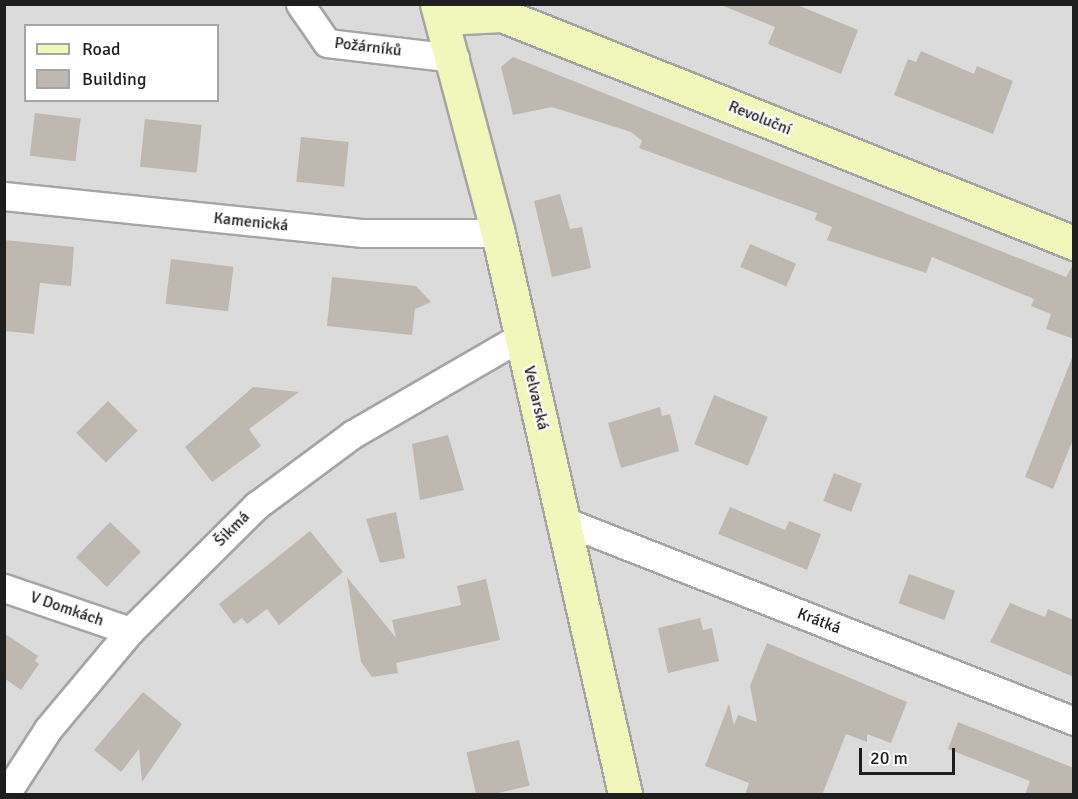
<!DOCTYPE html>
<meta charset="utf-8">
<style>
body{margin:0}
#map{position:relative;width:1078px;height:799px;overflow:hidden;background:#eeece4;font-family:Signika,sans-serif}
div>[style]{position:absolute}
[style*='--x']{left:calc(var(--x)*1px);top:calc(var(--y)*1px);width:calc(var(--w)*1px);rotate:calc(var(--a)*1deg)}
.residential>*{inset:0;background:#dcdbdb}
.building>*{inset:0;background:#bfb8b1;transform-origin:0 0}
.roads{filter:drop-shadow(2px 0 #a5a5a5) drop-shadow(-2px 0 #a5a5a5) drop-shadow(0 2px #a5a5a5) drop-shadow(0 -2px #a5a5a5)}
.street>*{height:27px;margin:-13.5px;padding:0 13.5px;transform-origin:13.5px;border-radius:13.5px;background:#fff}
.secondary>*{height:33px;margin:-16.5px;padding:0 16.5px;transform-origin:16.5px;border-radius:16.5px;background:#f1f6bb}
span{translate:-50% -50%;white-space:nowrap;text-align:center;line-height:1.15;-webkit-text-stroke:4.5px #fff;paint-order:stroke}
.street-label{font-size:16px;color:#1e1e1e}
.frame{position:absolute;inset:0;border:6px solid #1e1e1e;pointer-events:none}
.legend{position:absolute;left:24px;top:24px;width:195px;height:78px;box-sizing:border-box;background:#fff;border:2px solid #a5a5a5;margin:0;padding:8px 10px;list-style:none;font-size:18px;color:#1e1e1e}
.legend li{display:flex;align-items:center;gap:12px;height:30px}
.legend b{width:30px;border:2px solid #a5a5a5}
.scale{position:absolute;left:859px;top:748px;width:96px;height:27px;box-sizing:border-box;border:3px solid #1e1e1e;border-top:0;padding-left:8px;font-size:18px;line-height:21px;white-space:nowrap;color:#1e1e1e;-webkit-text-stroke:4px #fff;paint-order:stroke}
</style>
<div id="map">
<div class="residential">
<i style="clip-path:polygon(evenodd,5px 5px,1073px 5px,1073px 794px,5px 794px,5px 5px,26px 26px,218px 26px,218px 100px,26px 100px,26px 26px)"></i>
</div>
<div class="building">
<i style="clip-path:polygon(795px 4px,858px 30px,841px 74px,768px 44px,775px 27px,721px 5px)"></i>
<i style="clip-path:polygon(921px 51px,974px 74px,977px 66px,1013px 81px,993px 134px,894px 95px,908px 59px,916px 62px)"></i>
<i style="clip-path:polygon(513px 57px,1066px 277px,1074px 263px,1074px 339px,1046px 329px,1051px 314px,1031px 306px,1034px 299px,932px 257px,926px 273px,827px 240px,832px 227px,815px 220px,817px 213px,639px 148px,642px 141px,631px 132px,552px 107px,513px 115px,501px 67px)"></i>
<i style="left:35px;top:113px;width:46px;height:43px;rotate:7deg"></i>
<i style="left:145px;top:119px;width:57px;height:48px;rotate:6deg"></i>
<i style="left:301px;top:137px;width:48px;height:45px;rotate:6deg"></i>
<i style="clip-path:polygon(560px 194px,570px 229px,582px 227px,591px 268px,552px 277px,534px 201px)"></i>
<i style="clip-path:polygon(4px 240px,74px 247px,71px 286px,40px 283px,34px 334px,4px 331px)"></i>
<i style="left:750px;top:244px;width:50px;height:25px;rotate:23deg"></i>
<i style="left:171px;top:259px;width:63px;height:45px;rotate:7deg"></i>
<i style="clip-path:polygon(332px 277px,416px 286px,431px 302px,415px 309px,412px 335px,327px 326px)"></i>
<i style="clip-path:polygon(1072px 358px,1074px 437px,1053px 489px,1025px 477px)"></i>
<i style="clip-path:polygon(253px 387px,299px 392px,249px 429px,261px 446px,212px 482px,185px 447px)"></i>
<i style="left:714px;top:395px;width:58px;height:53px;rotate:22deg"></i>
<i style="left:108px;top:401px;width:42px;height:45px;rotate:45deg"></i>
<i style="clip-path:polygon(660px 407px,662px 416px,670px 414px,679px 451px,621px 468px,608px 423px)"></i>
<i style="clip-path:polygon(448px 435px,464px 490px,420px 500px,412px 444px)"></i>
<i style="left:834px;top:473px;width:30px;height:30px;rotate:21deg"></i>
<i style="clip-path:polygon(730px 507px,785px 530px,789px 521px,821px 534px,807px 570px,718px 534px)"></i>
<i style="clip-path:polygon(396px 512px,405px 558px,380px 563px,366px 519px)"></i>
<i style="left:110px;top:522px;width:43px;height:49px;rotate:44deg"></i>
<i style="clip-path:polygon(310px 531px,343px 572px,279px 625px,267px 609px,247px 624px,242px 618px,234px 624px,219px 604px)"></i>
<i style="left:909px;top:574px;width:49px;height:31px;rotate:20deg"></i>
<i style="clip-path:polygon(347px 577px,396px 638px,392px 620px,461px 605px,457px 586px,486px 579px,500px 640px,396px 663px,398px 673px,372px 677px,361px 662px)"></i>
<i style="clip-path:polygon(1010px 603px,1045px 617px,1048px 609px,1074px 620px,1074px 677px,990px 642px)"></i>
<i style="clip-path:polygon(700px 618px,703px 630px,712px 628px,719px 661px,668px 673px,658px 628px)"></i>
<i style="clip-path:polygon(4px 633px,38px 656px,35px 661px,39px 664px,21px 690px,4px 678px)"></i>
<i style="clip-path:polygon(767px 643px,907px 702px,891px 743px,867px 734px,867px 742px,846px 734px,822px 795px,745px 795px,749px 783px,705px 766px,729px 704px,734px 725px,738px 715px,757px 722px,750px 686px)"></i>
<i style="clip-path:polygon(143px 692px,182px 724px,142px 782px,139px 749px,121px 772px,94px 750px)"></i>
<i style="clip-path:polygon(958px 722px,1074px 768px,1074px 795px,1025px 795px,1030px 781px,948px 749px)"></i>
<i style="left:519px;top:740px;width:47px;height:54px;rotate:77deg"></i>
</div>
<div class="roads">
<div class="street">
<i style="--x:300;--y:4;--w:47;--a:55.3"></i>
<i style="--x:327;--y:43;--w:129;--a:6.7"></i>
<i style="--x:4;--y:196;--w:361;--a:5.9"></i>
<i style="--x:363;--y:233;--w:135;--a:0"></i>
<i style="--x:564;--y:521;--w:548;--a:21.41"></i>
<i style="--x:4;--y:588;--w:133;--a:18.8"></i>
<i style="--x:6;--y:794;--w:77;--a:-57.1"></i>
<i style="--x:48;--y:729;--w:128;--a:-50.1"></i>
<i style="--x:130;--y:631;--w:179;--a:-44.8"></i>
<i style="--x:257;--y:505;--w:119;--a:-36.5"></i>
<i style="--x:353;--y:434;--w:195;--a:-30.1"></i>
</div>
<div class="secondary">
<i style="--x:437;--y:4;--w:237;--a:75.1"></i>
<i style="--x:498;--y:233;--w:575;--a:77.24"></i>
<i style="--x:443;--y:18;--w:59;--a:-2.9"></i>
<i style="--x:502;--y:15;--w:616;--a:21.73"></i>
</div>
</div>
<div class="street-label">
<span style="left:368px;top:47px;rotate:7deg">Požárníků</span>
<span style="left:760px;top:118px;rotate:22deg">Revoluční</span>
<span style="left:251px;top:222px;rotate:6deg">Kamenická</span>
<span style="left:536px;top:398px;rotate:77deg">Velvarská</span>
<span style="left:232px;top:529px;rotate:-45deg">Šikmá</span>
<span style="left:67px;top:609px;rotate:19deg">V Domkách</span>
<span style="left:819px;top:621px;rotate:21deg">Krátká</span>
</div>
<div class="frame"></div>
<ul class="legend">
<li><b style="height:8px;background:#f1f6bb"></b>Road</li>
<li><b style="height:16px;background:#bfb8b1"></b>Building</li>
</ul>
<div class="scale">20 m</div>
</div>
